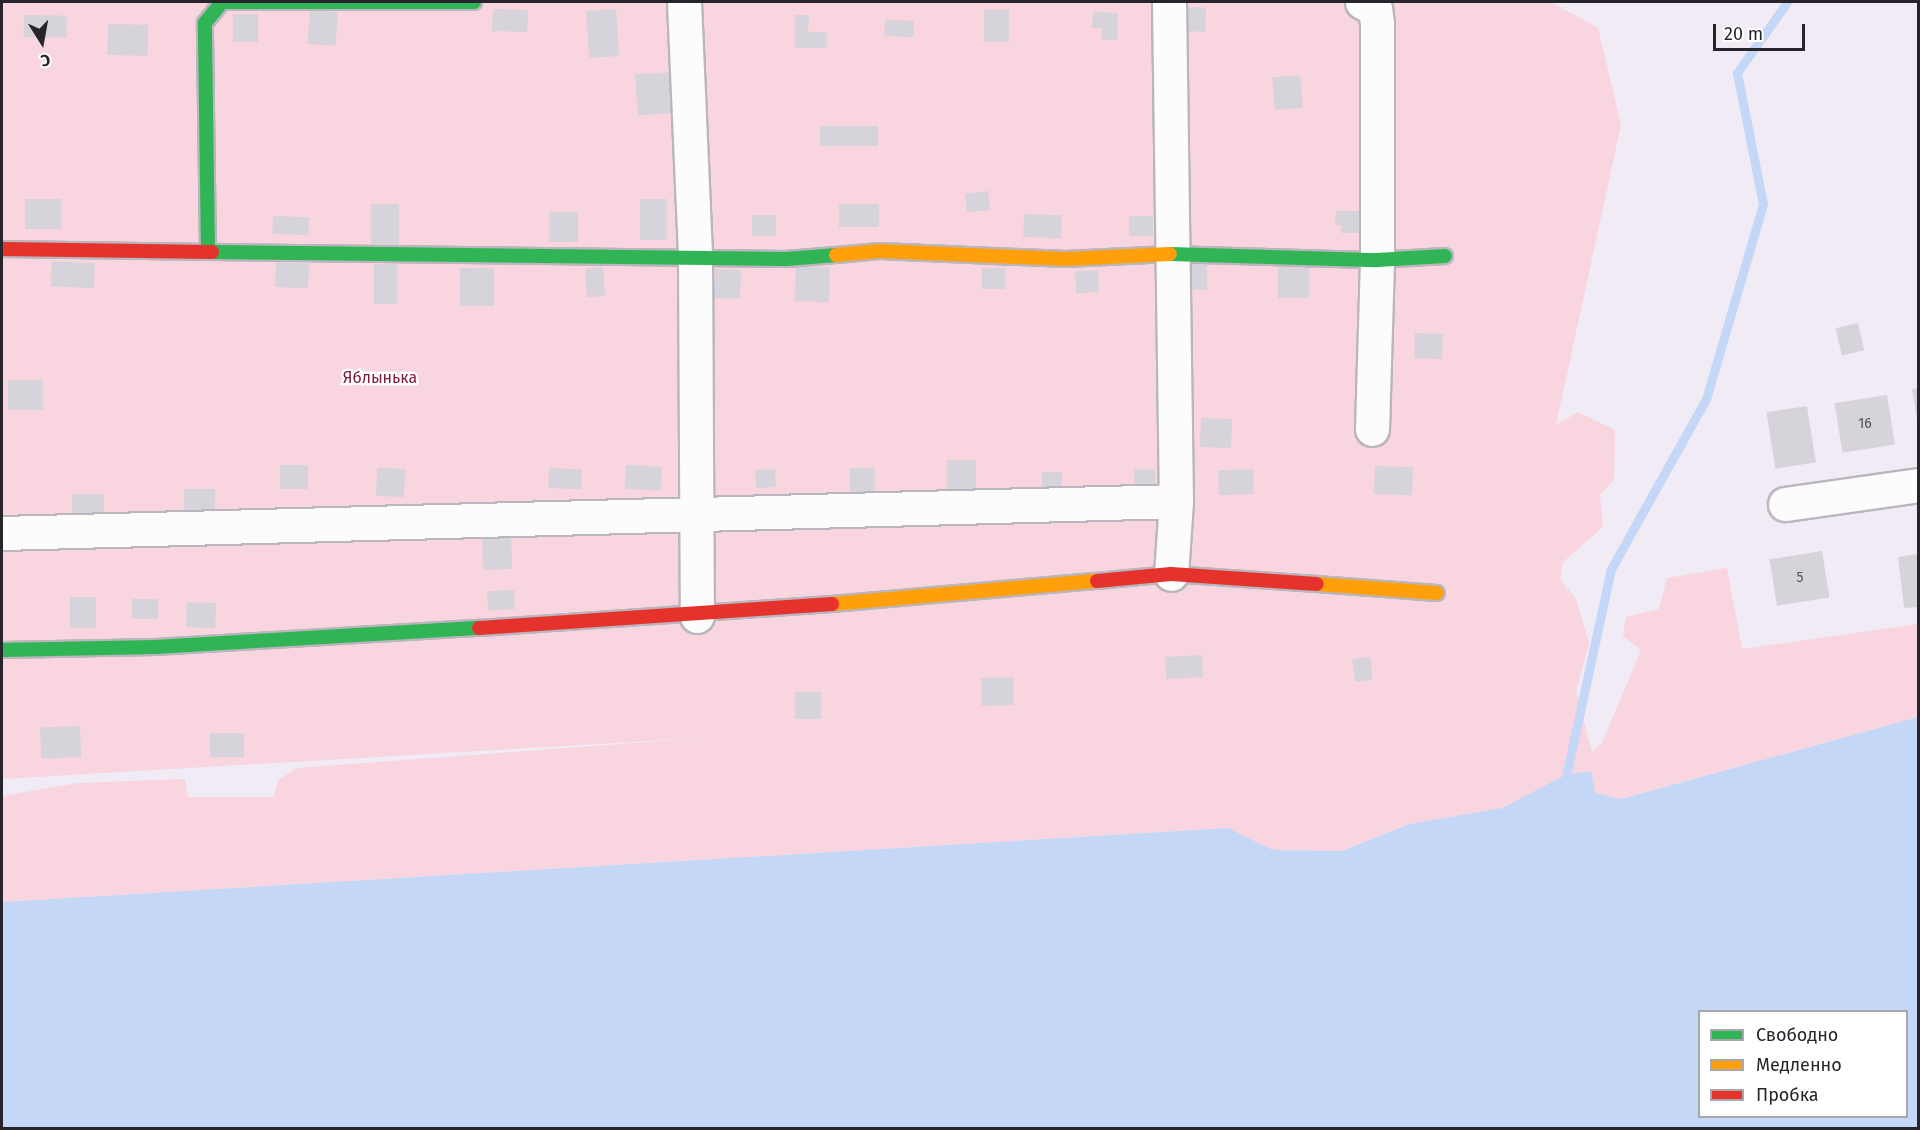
<!DOCTYPE html>
<meta charset="utf-8">
<style>
body{margin:0}
#map{position:relative;width:1920px;height:1130px;overflow:hidden;background:#f0ebf4;font-family:"Fira Sans",sans-serif}
div>[style]{position:absolute}
[style*='--x']{left:calc(var(--x)*1px);top:calc(var(--y)*1px);width:calc(var(--w)*1px);rotate:calc(var(--a)*1deg)}
.green>*{inset:0;background:#f8d5df}
.water>*{inset:0;background:#c5d7f6}
.stream>*{height:9px;margin:-4.5px;padding:0 4.5px;transform-origin:4.5px;border-radius:4.5px;background:#c5d7f6}
.building>*{inset:0;background:#d6d3db;transform-origin:0 0}
.roads{filter:drop-shadow(2px 0 #bab6bd) drop-shadow(-2px 0 #bab6bd) drop-shadow(0 2px #bab6bd) drop-shadow(0 -2px #bab6bd)}
.street>*{height:33px;margin:-16.5px;padding:0 16.5px;transform-origin:16.5px;border-radius:16.5px;background:#fdfcfd}
.fast>*{height:14px;margin:-7px;padding:0 7px;transform-origin:7px;border-radius:7px;background:#30b455}
.slow>*{height:14px;margin:-7px;padding:0 7px;transform-origin:7px;border-radius:7px;background:#ff9f0a}
.jam>*{height:14px;margin:-7px;padding:0 7px;transform-origin:7px;border-radius:7px;background:#e5322d}
span{translate:-50% -50%;white-space:nowrap;text-align:center;line-height:1.15;-webkit-text-stroke:4.5px #fff;paint-order:stroke}
.number-label{font-size:14px;color:#56525a}
.number-label span{-webkit-text-stroke-width:0}
.park-label{font-size:16px;color:#811b3b}
.frame{position:absolute;inset:0;border:3px solid #28242b;pointer-events:none}
.legend{position:absolute;left:1698px;top:1010px;width:210px;height:108px;box-sizing:border-box;background:#fff;border:2px solid #a9a7aa;margin:0;padding:8px 10px;list-style:none;font-size:18px;color:#28242b}
.legend li{display:flex;align-items:center;gap:12px;height:30px}
.legend b{width:30px;border:2px solid #a9a7aa}
.north{position:absolute;left:12px;top:12px;width:60px;height:60px;-webkit-text-stroke:4px #fff;paint-order:stroke;rotate:169deg;font-size:16px;font-weight:700;line-height:24px;text-align:center;color:#28242b}
.north::after{content:'';display:block;margin:auto;width:21px;height:27px;background:#28242b;clip-path:polygon(50% 0,100% 100%,50% 72%,0 100%)}
.scale{position:absolute;left:1713px;top:24px;width:92px;height:27px;box-sizing:border-box;border:3px solid #28242b;border-top:0;padding-left:8px;font-size:18px;line-height:21px;white-space:nowrap;color:#28242b;-webkit-text-stroke:4px #fff;paint-order:stroke}
</style>
<div id="map">
<div class="green">
<i style="clip-path:polygon(2px 2px,1551px 2px,1598px 28px,1621px 125px,1556px 425px,1578px 412px,1615px 430px,1614px 480px,1600px 495px,1603px 527px,1563px 562px,1560px 579px,1576px 599px,1589px 643px,1576px 691px,1592px 752px,1602px 743px,1641px 650px,1623px 636px,1626px 617px,1659px 609px,1667px 578px,1727px 568px,1742px 649px,1918px 624px,1918px 717px,1620px 799px,1595px 793px,1565px 775px,1502px 808px,1409px 824px,1342px 851px,1273px 850px,1228px 828px,2px 902px,2px 796px,78px 783px,185px 779px,188px 797px,274px 797px,278px 780px,297px 768px,702px 738px,2px 779px)"></i>
</div>
<div class="water">
<i style="clip-path:polygon(evenodd,1918px 717px,1918px 1128px,2px 1128px,2px 902px,1228px 828px,1273px 850px,1342px 851px,1409px 824px,1502px 808px,1565px 775px,1591px 771px,1595px 793px,1621px 799px,1918px 717px,1700px 1012px,1906px 1012px,1906px 1116px,1700px 1116px,1700px 1012px)"></i>
</div>
<div class="stream">
<i style="--x:1564;--y:786;--w:222;--a:-77.8"></i>
<i style="--x:1611;--y:569;--w:195;--a:-60.8"></i>
<i style="--x:1706;--y:399;--w:203;--a:-73.7"></i>
<i style="--x:1763;--y:204;--w:134;--a:-101.2"></i>
<i style="--x:1737;--y:73;--w:87;--a:-54.8"></i>
</div>
<div class="building">
<i style="left:1182px;top:7px;width:24px;height:24px;rotate:2deg"></i>
<i style="left:493px;top:9px;width:35px;height:22px;rotate:2deg"></i>
<i style="left:616px;top:9px;width:47px;height:30px;rotate:86deg"></i>
<i style="left:310px;top:10px;width:28px;height:34px;rotate:4deg"></i>
<i style="left:984px;top:10px;width:25px;height:32px"></i>
<i style="clip-path:polygon(1093px 12px,1118px 13px,1117px 40px,1101px 40px,1102px 28px,1092px 28px)"></i>
<i style="left:233px;top:14px;width:25px;height:28px"></i>
<i style="left:24px;top:15px;width:43px;height:22px;rotate:1deg"></i>
<i style="clip-path:polygon(795px 15px,809px 15px,808px 32px,827px 32px,827px 48px,795px 48px)"></i>
<i style="left:885px;top:20px;width:29px;height:16px;rotate:2deg"></i>
<i style="left:108px;top:24px;width:40px;height:31px;rotate:1deg"></i>
<i style="left:672px;top:72px;width:41px;height:37px;rotate:86deg"></i>
<i style="left:1300px;top:75px;width:33px;height:28px;rotate:85deg"></i>
<i style="left:820px;top:126px;width:58px;height:20px"></i>
<i style="left:988px;top:191px;width:19px;height:23px;rotate:84deg"></i>
<i style="left:25px;top:199px;width:36px;height:30px"></i>
<i style="left:640px;top:199px;width:27px;height:41px"></i>
<i style="left:371px;top:204px;width:28px;height:43px"></i>
<i style="left:839px;top:204px;width:40px;height:23px"></i>
<i style="clip-path:polygon(1336px 211px,1359px 211px,1359px 233px,1341px 233px,1341px 225px,1335px 225px)"></i>
<i style="left:549px;top:212px;width:29px;height:30px"></i>
<i style="left:1024px;top:214px;width:38px;height:23px;rotate:2deg"></i>
<i style="left:752px;top:215px;width:24px;height:21px"></i>
<i style="left:273px;top:216px;width:36px;height:18px;rotate:2deg"></i>
<i style="left:1129px;top:216px;width:24px;height:20px"></i>
<i style="left:52px;top:261px;width:43px;height:25px;rotate:3deg"></i>
<i style="left:276px;top:262px;width:33px;height:25px;rotate:2deg"></i>
<i style="left:374px;top:264px;width:23px;height:40px"></i>
<i style="left:1183px;top:264px;width:24px;height:26px"></i>
<i style="left:796px;top:266px;width:34px;height:35px;rotate:2deg"></i>
<i style="left:603px;top:267px;width:29px;height:18px;rotate:86deg"></i>
<i style="left:1278px;top:267px;width:31px;height:31px"></i>
<i style="left:460px;top:268px;width:34px;height:38px"></i>
<i style="left:982px;top:268px;width:23px;height:21px"></i>
<i style="left:715px;top:269px;width:26px;height:29px;rotate:2deg"></i>
<i style="left:1098px;top:270px;width:22px;height:23px;rotate:87deg"></i>
<i style="left:1858px;top:323px;width:28px;height:23px;rotate:77deg"></i>
<i style="left:1415px;top:333px;width:28px;height:25px;rotate:2deg"></i>
<i style="left:8px;top:380px;width:35px;height:30px"></i>
<i style="clip-path:polygon(1918px 388px,1918px 419px,1917px 420px,1912px 389px)"></i>
<i style="left:1887px;top:395px;width:50px;height:53px;rotate:81deg"></i>
<i style="left:1807px;top:406px;width:57px;height:41px;rotate:81deg"></i>
<i style="left:1201px;top:418px;width:31px;height:29px;rotate:2deg"></i>
<i style="left:947px;top:460px;width:29px;height:29px"></i>
<i style="left:308px;top:465px;width:24px;height:28px;rotate:90deg"></i>
<i style="left:626px;top:465px;width:36px;height:24px;rotate:3deg"></i>
<i style="left:1375px;top:466px;width:38px;height:28px;rotate:2deg"></i>
<i style="left:377px;top:468px;width:28px;height:28px;rotate:2deg"></i>
<i style="left:549px;top:468px;width:33px;height:20px;rotate:2deg"></i>
<i style="left:850px;top:468px;width:25px;height:27px"></i>
<i style="left:775px;top:469px;width:18px;height:20px;rotate:87deg"></i>
<i style="left:1155px;top:469px;width:19px;height:21px;rotate:87deg"></i>
<i style="left:1253px;top:469px;width:25px;height:35px;rotate:88deg"></i>
<i style="left:1042px;top:472px;width:20px;height:26px"></i>
<i style="left:184px;top:489px;width:31px;height:24px"></i>
<i style="left:72px;top:494px;width:32px;height:26px"></i>
<i style="left:511px;top:536px;width:33px;height:29px;rotate:88deg"></i>
<i style="left:1822px;top:551px;width:47px;height:53px;rotate:81deg"></i>
<i style="clip-path:polygon(1918px 554px,1918px 607px,1904px 608px,1898px 557px)"></i>
<i style="left:514px;top:590px;width:19px;height:27px;rotate:87deg"></i>
<i style="left:70px;top:597px;width:26px;height:31px"></i>
<i style="left:132px;top:599px;width:26px;height:20px"></i>
<i style="left:187px;top:602px;width:29px;height:25px;rotate:2deg"></i>
<i style="left:1202px;top:655px;width:22px;height:37px;rotate:87deg"></i>
<i style="left:1370px;top:657px;width:23px;height:18px;rotate:83deg"></i>
<i style="left:1013px;top:677px;width:28px;height:32px;rotate:88deg"></i>
<i style="left:795px;top:692px;width:26px;height:27px"></i>
<i style="left:80px;top:726px;width:31px;height:40px;rotate:88deg"></i>
<i style="left:210px;top:733px;width:34px;height:24px"></i>
</div>
<div class="roads">
<div class="street">
<i style="--x:684;--y:2;--w:254;--a:87.5"></i>
<i style="--x:695;--y:256;--w:360;--a:89.7"></i>
<i style="--x:1169;--y:2;--w:499;--a:89.2"></i>
<i style="--x:1176;--y:501;--w:73;--a:93.9"></i>
<i style="--x:1362;--y:2;--w:15;--a:28"></i>
<i style="--x:1375;--y:9;--w:15;--a:82"></i>
<i style="--x:1377;--y:24;--w:236;--a:90"></i>
<i style="--x:1377;--y:260;--w:169;--a:91.7"></i>
<i style="--x:1785;--y:504;--w:134;--a:-8.1"></i>
<i style="--x:2;--y:533;--w:1174;--a:-1.56"></i>
</div>
<div class="fast">
<i style="--x:208;--y:251;--w:228;--a:-90.8"></i>
<i style="--x:205;--y:23;--w:27;--a:-51"></i>
<i style="--x:222;--y:2;--w:252;--a:0"></i>
<i style="--x:212;--y:252;--w:574;--a:0.7"></i>
<i style="--x:786;--y:259;--w:50;--a:-4.6"></i>
<i style="--x:1170;--y:254;--w:207;--a:1.7"></i>
<i style="--x:1377;--y:260;--w:68;--a:-3.4"></i>
<i style="--x:2;--y:650;--w:153;--a:-1.1"></i>
<i style="--x:155;--y:647;--w:325;--a:-3.4"></i>
</div>
<div class="slow">
<i style="--x:836;--y:255;--w:44;--a:-5.2"></i>
<i style="--x:880;--y:251;--w:186;--a:2.5"></i>
<i style="--x:1066;--y:259;--w:104;--a:-2.8"></i>
<i style="--x:1317;--y:584;--w:120;--a:4.3"></i>
<i style="--x:832;--y:604;--w:266;--a:-5"></i>
</div>
<div class="jam">
<i style="--x:2;--y:249;--w:210;--a:0.8"></i>
<i style="--x:1097;--y:581;--w:74;--a:-5.4"></i>
<i style="--x:1171;--y:574;--w:146;--a:3.9"></i>
<i style="--x:479;--y:628;--w:354;--a:-3.9"></i>
</div>
</div>
<div class="number-label">
<span style="left:1865px;top:424px">16</span>
<span style="left:1800px;top:578px">5</span>
</div>
<div class="park-label">
<span style="left:380px;top:378px">Яблынька</span>
</div>
<div class="frame"></div>
<ul class="legend">
<li><b style="height:8px;background:#30b455"></b>Свободно</li>
<li><b style="height:8px;background:#ff9f0a"></b>Медленно</li>
<li><b style="height:8px;background:#e5322d"></b>Пробка</li>
</ul>
<div class="north">С</div>
<div class="scale">20 m</div>
</div>
